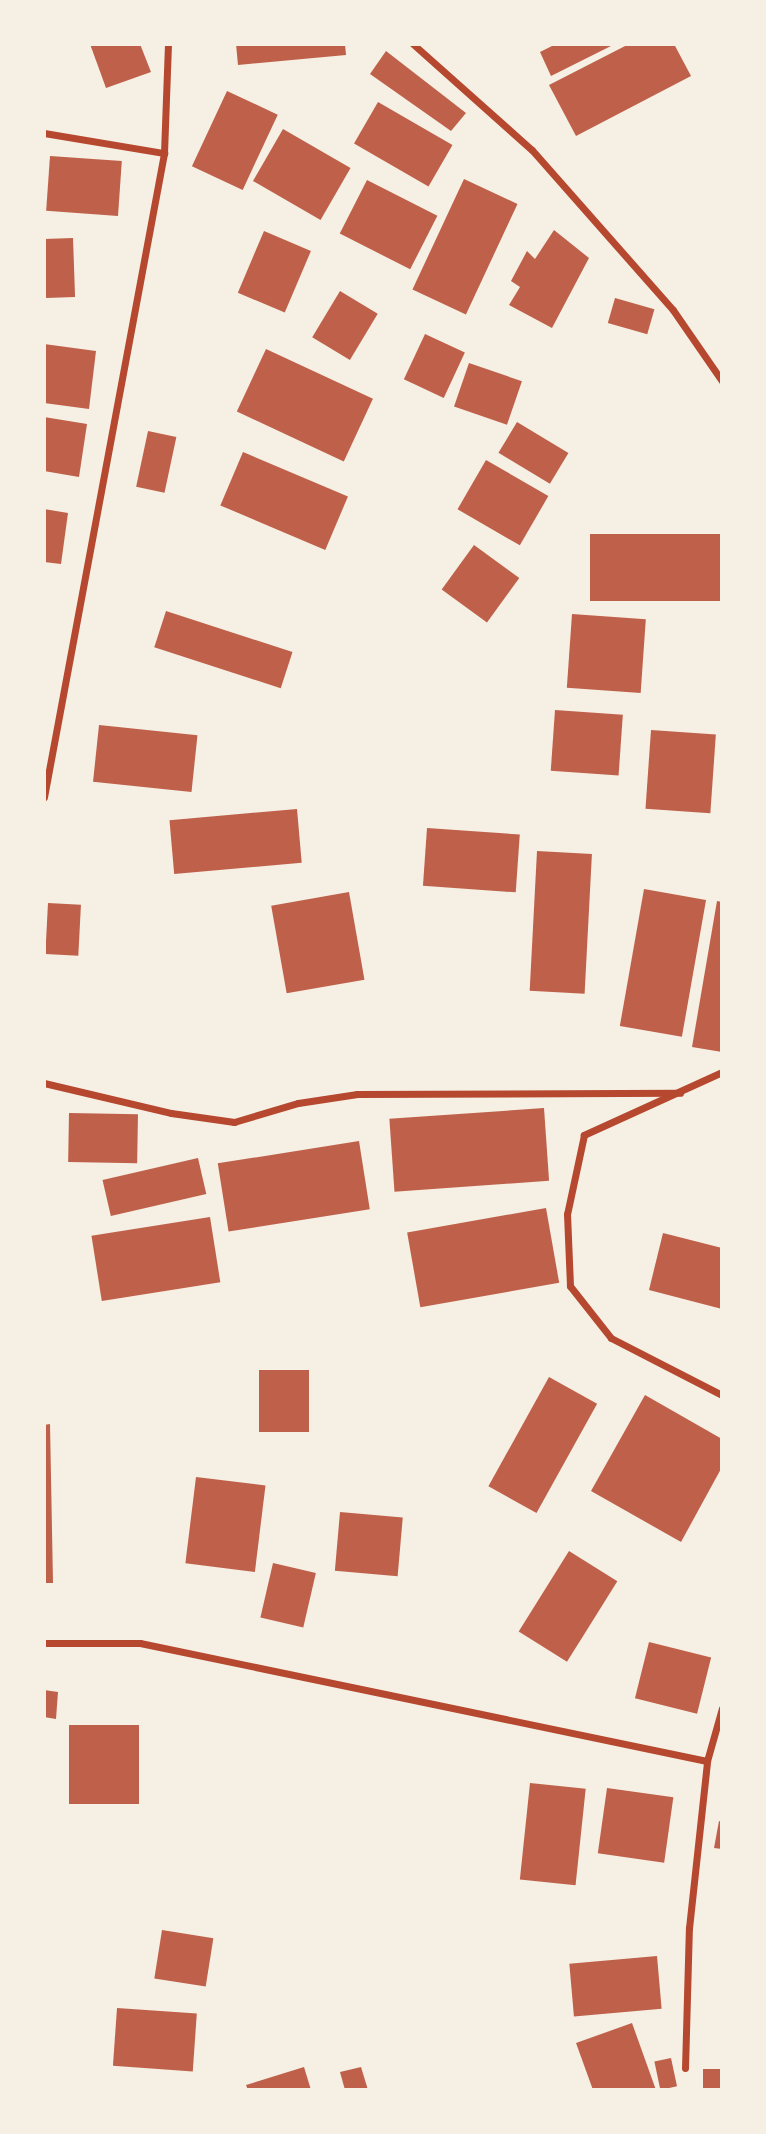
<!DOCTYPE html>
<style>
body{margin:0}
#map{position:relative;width:766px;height:2134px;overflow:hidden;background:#f6efe4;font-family:"PT Sans Narrow",sans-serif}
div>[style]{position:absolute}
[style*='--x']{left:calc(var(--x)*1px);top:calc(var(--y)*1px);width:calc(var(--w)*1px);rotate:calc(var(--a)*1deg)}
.building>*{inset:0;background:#bf614a;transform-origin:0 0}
.minor>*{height:7px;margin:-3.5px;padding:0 3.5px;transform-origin:3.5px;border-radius:3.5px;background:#b5482f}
span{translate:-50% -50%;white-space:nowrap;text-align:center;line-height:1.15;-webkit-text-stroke:5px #f6efe4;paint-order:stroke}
.frame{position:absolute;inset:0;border:46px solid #f6efe4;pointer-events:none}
</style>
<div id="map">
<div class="building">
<i style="clip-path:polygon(90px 44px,140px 44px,151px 72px,106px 88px)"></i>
<i style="clip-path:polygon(236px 44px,345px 44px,346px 55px,238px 65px)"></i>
<i style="clip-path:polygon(556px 44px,615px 44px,551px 76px,540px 52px)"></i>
<i style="clip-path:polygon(629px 44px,674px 44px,691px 76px,576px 136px,549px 85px)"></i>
<i style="clip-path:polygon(386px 51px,466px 113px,451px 131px,370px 74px)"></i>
<i style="left:227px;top:91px;width:56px;height:83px;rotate:25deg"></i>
<i style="left:378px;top:102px;width:86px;height:48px;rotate:30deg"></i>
<i style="left:283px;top:129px;width:78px;height:60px;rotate:30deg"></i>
<i style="left:50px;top:156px;width:72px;height:55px;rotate:4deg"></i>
<i style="left:464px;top:179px;width:59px;height:122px;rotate:25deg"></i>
<i style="left:367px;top:180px;width:79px;height:60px;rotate:27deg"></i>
<i style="clip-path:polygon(554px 230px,589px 258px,552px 328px,509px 305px,520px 287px,511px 281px,527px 251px,535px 259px)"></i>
<i style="left:264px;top:231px;width:51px;height:67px;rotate:23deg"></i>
<i style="left:73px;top:238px;width:59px;height:29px;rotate:88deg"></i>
<i style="left:340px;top:291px;width:44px;height:54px;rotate:31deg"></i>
<i style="left:615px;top:298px;width:41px;height:26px;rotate:16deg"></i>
<i style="left:425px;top:334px;width:44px;height:50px;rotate:25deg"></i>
<i style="clip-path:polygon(44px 344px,96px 351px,89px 409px,44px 403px)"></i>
<i style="left:266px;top:349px;width:118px;height:69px;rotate:25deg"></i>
<i style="left:469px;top:363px;width:56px;height:46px;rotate:19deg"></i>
<i style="clip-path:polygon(44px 417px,87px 424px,79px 477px,44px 471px)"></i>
<i style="left:517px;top:422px;width:60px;height:36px;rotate:31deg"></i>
<i style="left:148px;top:431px;width:29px;height:57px;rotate:12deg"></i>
<i style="left:243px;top:452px;width:114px;height:58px;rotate:23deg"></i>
<i style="left:486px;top:460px;width:72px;height:57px;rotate:30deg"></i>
<i style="clip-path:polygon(44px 509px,68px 513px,61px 564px,44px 562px)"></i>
<i style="left:722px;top:534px;width:67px;height:132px;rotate:90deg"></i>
<i style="left:474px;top:545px;width:56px;height:55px;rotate:36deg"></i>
<i style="left:166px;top:611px;width:133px;height:38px;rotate:18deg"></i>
<i style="left:572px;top:614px;width:74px;height:74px;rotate:4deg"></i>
<i style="left:555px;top:710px;width:68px;height:61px;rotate:4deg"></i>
<i style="left:99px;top:725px;width:99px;height:57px;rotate:6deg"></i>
<i style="left:651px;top:730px;width:65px;height:79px;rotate:4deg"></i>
<i style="left:297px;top:809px;width:54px;height:128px;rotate:85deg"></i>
<i style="left:427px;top:828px;width:93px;height:58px;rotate:4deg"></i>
<i style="left:537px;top:851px;width:55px;height:140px;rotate:3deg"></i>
<i style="left:644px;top:889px;width:63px;height:139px;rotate:10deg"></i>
<i style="left:349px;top:892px;width:89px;height:79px;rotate:80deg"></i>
<i style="clip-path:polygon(717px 901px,722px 902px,722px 1052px,692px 1047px)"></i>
<i style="left:48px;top:903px;width:33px;height:51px;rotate:3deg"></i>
<i style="left:544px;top:1108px;width:73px;height:155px;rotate:86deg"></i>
<i style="left:69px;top:1113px;width:69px;height:49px;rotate:1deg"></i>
<i style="left:359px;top:1141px;width:69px;height:143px;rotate:81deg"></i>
<i style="left:198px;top:1158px;width:37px;height:98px;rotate:77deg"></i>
<i style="left:546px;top:1208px;width:76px;height:141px;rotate:80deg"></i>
<i style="left:210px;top:1217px;width:66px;height:120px;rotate:81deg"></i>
<i style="clip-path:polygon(663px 1233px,722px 1248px,722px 1309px,649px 1290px)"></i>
<i style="left:259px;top:1370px;width:50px;height:62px"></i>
<i style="left:549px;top:1377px;width:55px;height:125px;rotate:29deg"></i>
<i style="clip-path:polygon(645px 1395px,722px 1439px,722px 1467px,681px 1542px,591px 1491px)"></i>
<i style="clip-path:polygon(50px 1424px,53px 1583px,44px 1583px,44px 1425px)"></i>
<i style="left:196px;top:1477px;width:70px;height:87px;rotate:7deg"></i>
<i style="left:340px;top:1512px;width:63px;height:59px;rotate:5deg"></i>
<i style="left:569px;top:1551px;width:57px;height:95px;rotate:32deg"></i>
<i style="left:273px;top:1563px;width:44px;height:56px;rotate:13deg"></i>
<i style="left:649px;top:1642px;width:64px;height:58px;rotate:14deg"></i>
<i style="clip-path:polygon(44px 1690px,58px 1692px,56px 1719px,44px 1717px)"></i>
<i style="left:69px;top:1725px;width:70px;height:79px"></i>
<i style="left:530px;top:1783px;width:56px;height:97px;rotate:6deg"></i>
<i style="left:607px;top:1788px;width:67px;height:66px;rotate:8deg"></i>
<i style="clip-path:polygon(719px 1821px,722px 1822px,722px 1849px,714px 1848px)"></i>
<i style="left:162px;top:1930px;width:52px;height:49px;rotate:9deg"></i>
<i style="left:657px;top:1956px;width:53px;height:88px;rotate:85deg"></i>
<i style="left:117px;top:2008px;width:80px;height:58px;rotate:4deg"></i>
<i style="clip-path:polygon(632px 2023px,656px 2090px,593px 2090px,576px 2043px)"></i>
<i style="left:671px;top:2058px;width:29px;height:17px;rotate:78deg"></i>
<i style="clip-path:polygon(304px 2067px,311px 2090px,248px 2090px,246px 2085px)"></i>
<i style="clip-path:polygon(361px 2067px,368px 2090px,345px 2090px,340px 2072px)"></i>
<i style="left:703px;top:2069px;width:19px;height:21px"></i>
</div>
<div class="minor">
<i style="--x:413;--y:44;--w:159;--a:41.7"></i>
<i style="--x:532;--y:150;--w:213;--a:48.6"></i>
<i style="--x:673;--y:310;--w:86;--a:55.4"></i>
<i style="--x:44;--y:133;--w:122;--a:9.5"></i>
<i style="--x:44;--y:797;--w:655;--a:-79.44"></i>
<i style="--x:164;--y:153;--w:109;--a:-87.9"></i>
<i style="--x:722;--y:1072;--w:152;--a:155.5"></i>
<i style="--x:584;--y:1135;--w:81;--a:102.1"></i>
<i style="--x:567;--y:1214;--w:72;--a:87.6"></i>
<i style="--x:570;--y:1286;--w:66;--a:51.7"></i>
<i style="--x:611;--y:1338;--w:125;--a:27.2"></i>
<i style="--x:44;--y:1083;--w:130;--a:13.3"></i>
<i style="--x:171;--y:1113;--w:64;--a:8.1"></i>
<i style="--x:234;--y:1122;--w:67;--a:-16.5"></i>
<i style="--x:298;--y:1103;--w:60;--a:-8.7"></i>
<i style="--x:357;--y:1094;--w:323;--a:-0.2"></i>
<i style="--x:44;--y:1643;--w:96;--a:0"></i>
<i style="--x:140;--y:1643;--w:579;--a:11.76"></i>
<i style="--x:685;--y:2068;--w:140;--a:-88.4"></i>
<i style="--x:689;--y:1928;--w:168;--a:-83.8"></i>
<i style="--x:707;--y:1761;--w:55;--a:-74.2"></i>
</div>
<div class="frame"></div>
</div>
